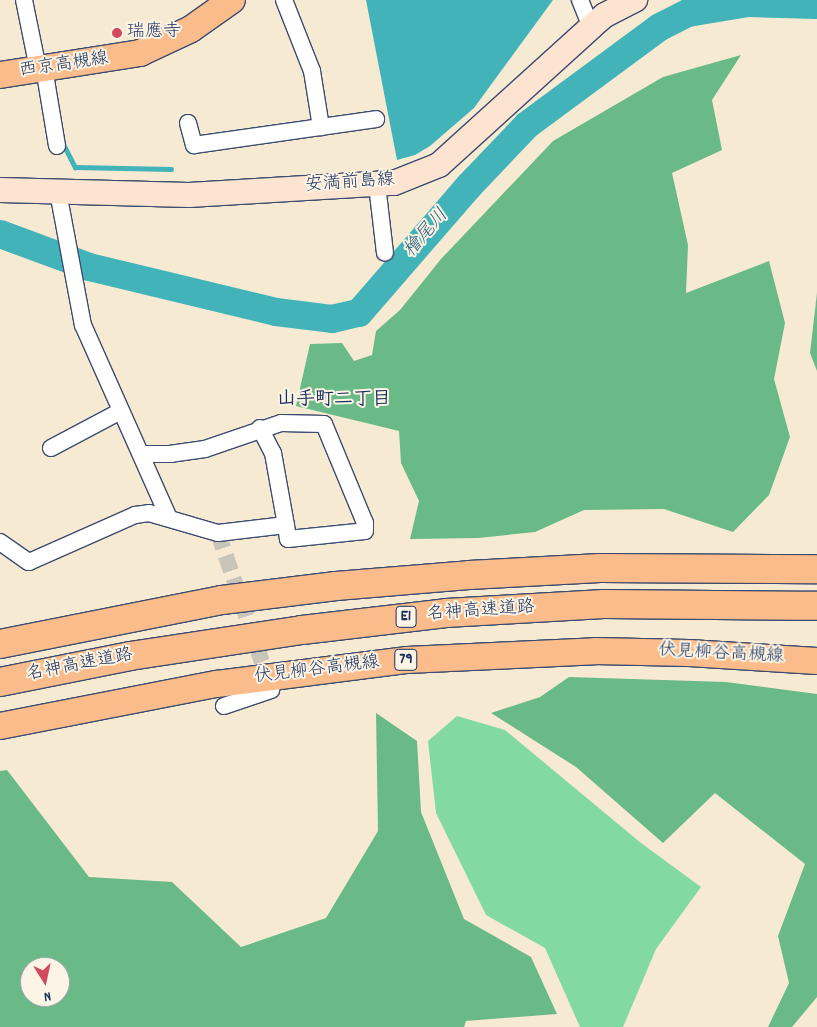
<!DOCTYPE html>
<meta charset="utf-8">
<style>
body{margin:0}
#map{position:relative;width:817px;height:1027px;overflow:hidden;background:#f6ead2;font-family:Dekko,"Klee One",sans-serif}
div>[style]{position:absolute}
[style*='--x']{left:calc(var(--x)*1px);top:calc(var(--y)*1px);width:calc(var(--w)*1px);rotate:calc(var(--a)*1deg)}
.green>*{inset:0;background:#82daa0}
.forest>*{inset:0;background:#69ba86}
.water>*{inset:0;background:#43b3ba}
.stream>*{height:4.5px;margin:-2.25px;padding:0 2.25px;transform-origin:2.25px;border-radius:2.25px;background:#43b3ba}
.river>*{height:28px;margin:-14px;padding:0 14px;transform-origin:14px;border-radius:14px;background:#43b3ba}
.minor-tunnel>*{height:16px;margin-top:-8px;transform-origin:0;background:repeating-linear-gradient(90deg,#cac5bb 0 16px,transparent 0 24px)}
.roads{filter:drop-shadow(1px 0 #3c4b6f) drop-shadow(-1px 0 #3c4b6f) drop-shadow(0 1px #3c4b6f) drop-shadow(0 -1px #3c4b6f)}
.minor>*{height:16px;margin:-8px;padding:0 8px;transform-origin:8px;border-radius:8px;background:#fff}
.secondary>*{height:24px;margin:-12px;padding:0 12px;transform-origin:12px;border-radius:12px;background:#fde4d0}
.primary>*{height:26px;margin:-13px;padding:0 13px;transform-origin:13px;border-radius:13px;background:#f9bc8a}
.motorway>*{height:28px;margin:-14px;padding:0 14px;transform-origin:14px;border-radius:14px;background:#f9bc8a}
.dots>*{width:14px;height:14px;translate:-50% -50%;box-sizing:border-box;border:2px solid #fcf5e5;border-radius:50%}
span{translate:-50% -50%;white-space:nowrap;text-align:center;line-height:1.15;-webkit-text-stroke:4px #fcf5e5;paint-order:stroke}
.shield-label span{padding:1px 4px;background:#fcf5e5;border:1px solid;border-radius:4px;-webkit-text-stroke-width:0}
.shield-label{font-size:16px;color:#1b2f5e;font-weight:700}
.poi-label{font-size:18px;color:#1b2f5e}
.left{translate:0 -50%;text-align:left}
.street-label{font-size:18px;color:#1b2f5e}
.water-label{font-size:19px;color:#295d7e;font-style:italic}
.neighbourhood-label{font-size:19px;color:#1b2f5e;font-weight:700}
.north{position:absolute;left:20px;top:957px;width:50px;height:50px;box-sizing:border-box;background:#fcf5e5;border:1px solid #a2a6af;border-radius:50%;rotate:170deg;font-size:14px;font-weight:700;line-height:20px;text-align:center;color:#1b2f5e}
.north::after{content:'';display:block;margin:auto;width:18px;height:22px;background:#d1495b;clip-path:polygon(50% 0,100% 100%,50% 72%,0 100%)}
</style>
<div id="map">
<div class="green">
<i style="clip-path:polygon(457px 716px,505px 730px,641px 843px,701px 887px,656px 949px,623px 1027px,580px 1027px,545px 948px,486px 915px,436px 813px,428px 741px)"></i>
</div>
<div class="forest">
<i style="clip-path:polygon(741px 55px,712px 100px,722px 150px,672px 173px,688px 245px,686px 293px,769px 261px,785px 323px,774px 379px,790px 437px,769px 495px,733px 532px,664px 509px,584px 510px,535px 532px,478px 538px,410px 539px,419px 501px,401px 463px,399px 431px,296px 406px,310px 344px,342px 343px,354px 361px,372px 355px,376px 331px,400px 310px,441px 259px,553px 141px,663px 77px)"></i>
<i style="clip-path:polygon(817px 293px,817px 371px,810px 353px)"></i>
<i style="clip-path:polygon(569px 677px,726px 682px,817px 694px,817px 997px,792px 1027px,768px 1027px,789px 983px,778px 936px,805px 864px,715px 793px,663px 843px,576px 767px,491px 713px,540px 697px)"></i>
<i style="clip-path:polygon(evenodd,376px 713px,417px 741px,421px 812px,464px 919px,531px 957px,557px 1014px,466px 1021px,464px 1027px,0 1027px,0 771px,7px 770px,89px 877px,172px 882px,241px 947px,326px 918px,378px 831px,376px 713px,30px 967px,60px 967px,60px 997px,30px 997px,30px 967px)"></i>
</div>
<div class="water">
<i style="clip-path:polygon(366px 0,553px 0,474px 108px,430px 146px,415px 155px,397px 160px)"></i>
</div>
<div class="stream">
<i style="--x:64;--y:145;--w:25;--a:63"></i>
<i style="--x:75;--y:167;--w:96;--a:1.2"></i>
</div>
<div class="river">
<i style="--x:0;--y:234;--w:95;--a:20.3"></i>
<i style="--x:89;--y:267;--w:192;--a:13.5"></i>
<i style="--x:276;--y:312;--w:56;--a:7.1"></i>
<i style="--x:332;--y:319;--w:28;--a:-13"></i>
<i style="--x:359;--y:313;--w:168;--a:-49.1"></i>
<i style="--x:469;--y:186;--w:84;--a:-46.4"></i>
<i style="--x:527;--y:125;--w:165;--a:-36.4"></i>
<i style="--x:660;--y:27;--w:31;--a:-27"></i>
<i style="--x:688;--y:13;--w:61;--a:-9.5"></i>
<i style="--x:748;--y:3;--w:69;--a:1.7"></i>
</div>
<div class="minor-tunnel">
<i style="--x:218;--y:533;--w:162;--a:71.2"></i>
</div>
<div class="roads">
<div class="minor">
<i style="--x:24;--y:0;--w:70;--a:78.5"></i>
<i style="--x:284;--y:0;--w:76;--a:68.5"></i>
<i style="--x:312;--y:71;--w:57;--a:80.9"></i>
<i style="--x:580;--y:0;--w:29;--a:68"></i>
<i style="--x:44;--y:68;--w:79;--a:80.5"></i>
<i style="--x:188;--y:123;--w:23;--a:75"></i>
<i style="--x:194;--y:145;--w:184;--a:-8.1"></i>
<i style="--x:377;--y:185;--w:68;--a:83.3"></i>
<i style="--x:58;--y:192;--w:135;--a:79.4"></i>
<i style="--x:83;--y:325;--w:209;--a:66"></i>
<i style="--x:260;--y:428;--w:28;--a:63"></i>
<i style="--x:273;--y:453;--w:73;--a:79.8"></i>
<i style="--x:51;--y:448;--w:79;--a:-27.9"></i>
<i style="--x:0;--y:542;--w:35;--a:35"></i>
<i style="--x:29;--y:562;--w:116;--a:-23.9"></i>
<i style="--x:135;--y:515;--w:14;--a:-8"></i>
<i style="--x:149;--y:513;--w:72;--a:16.2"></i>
<i style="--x:218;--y:533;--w:68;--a:-6.7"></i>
<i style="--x:286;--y:525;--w:14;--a:82"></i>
<i style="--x:288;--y:539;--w:77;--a:-5.9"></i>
<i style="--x:365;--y:531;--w:8;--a:-90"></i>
<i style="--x:365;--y:523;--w:107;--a:-112.5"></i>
<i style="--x:324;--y:424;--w:43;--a:-178.7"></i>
<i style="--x:281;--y:423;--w:80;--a:161.1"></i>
<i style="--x:205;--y:449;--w:34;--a:172"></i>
<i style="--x:171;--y:454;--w:30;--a:180"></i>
<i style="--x:224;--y:706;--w:50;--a:-18.8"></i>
</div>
<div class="secondary">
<i style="--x:0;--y:190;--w:189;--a:1.5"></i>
<i style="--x:189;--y:195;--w:205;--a:-3.4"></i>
<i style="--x:394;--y:183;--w:48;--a:-21.8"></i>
<i style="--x:439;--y:165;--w:205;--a:-42.2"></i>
<i style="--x:591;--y:27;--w:18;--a:-41"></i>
<i style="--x:605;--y:15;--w:34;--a:-27"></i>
</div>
<div class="primary">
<i style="--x:0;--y:75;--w:142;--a:-8.9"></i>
<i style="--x:140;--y:53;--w:56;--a:-25.2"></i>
<i style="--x:191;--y:29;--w:50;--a:-35.3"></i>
<i style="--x:0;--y:726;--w:221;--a:-11"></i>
<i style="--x:217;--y:684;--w:192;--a:-7.2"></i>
<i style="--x:407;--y:660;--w:188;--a:-2.7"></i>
<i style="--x:595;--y:651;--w:94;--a:1.2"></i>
<i style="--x:689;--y:653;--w:128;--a:3.6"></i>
</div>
<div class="motorway">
<i style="--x:0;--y:644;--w:226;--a:-11.2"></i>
<i style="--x:222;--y:600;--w:115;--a:-7"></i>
<i style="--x:336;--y:586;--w:133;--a:-4.7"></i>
<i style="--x:469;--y:575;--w:131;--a:-3.1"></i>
<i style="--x:600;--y:568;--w:217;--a:0.3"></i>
<i style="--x:0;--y:682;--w:133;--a:-11.3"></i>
<i style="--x:130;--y:656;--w:174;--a:-8.6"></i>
<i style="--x:302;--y:630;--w:145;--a:-6.7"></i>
<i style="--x:446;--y:613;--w:158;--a:-3.3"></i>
<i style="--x:604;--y:604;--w:213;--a:0.5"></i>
</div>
</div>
<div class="dots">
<i style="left:117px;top:33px;background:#d1495b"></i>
</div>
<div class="shield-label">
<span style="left:406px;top:617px">E1</span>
<span style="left:406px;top:660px">79</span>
</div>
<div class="poi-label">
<span class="left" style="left:127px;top:33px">瑞應寺</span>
</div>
<div class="street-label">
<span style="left:64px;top:66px;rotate:-8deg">西京高槻線</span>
<span style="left:350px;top:184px;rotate:-4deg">安満前島線</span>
<span style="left:481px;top:612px;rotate:-4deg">名神高速道路</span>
<span style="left:721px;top:655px;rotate:3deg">伏見柳谷高槻線</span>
<span style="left:80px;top:666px;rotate:-11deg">名神高速道路</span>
<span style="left:317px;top:671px;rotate:-7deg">伏見柳谷高槻線</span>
</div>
<div class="water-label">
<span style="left:427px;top:234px;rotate:-49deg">檜尾川</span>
</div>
<div class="neighbourhood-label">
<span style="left:334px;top:401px">山手町二丁目</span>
</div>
<div class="north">N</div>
</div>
